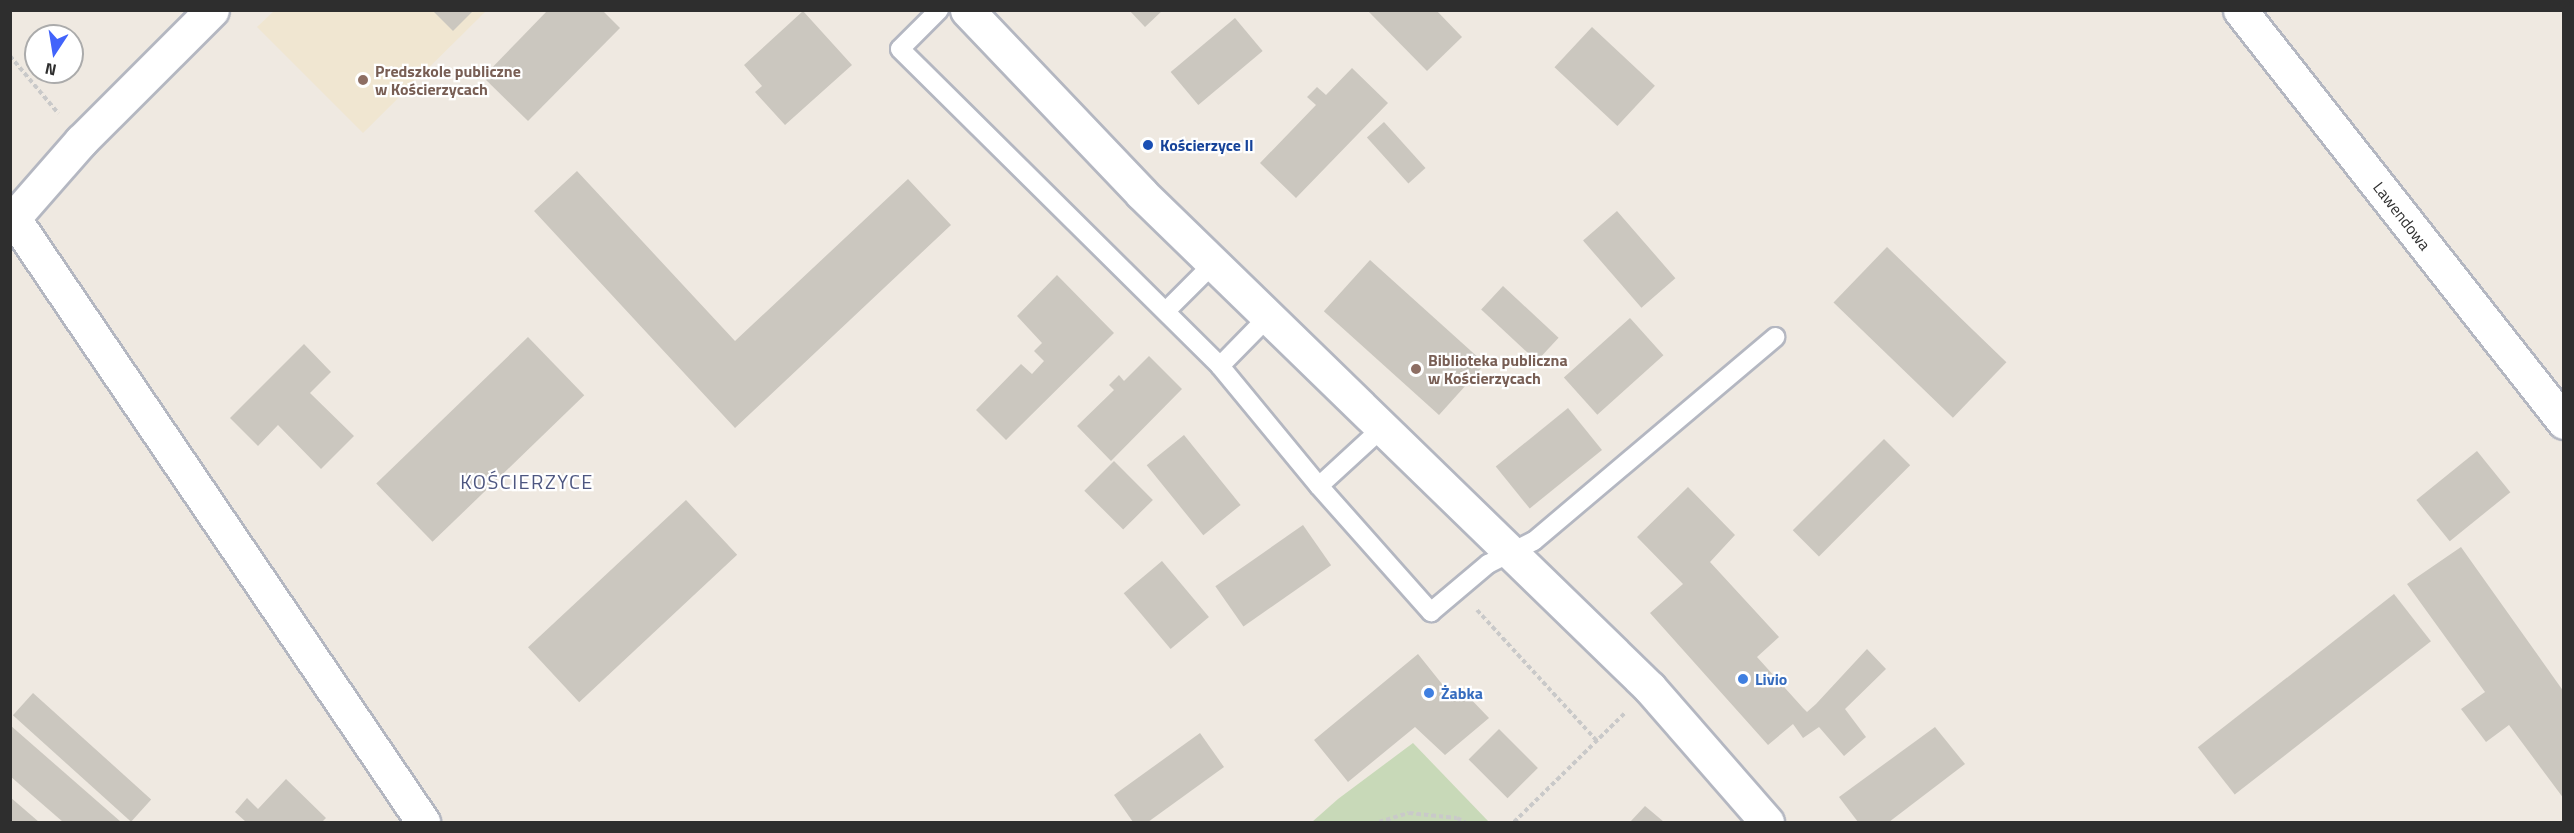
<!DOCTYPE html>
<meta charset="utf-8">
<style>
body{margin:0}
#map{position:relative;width:2574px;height:833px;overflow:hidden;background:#efe9e1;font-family:"Titillium Web",sans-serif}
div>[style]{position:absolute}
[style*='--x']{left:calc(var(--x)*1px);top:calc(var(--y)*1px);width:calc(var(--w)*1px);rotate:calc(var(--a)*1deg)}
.education>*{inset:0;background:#f0e6d1}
.cemetery>*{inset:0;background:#c8d9b8}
.building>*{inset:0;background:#cbc7bf;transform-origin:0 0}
.path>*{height:4px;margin-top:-2px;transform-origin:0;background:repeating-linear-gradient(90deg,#c9c9c9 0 4.5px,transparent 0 7.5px)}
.roads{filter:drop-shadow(2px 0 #b4b7c1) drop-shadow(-2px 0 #b4b7c1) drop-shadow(0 2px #b4b7c1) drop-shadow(0 -2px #b4b7c1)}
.lane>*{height:18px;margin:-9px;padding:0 9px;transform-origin:9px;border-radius:9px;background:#fff}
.street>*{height:33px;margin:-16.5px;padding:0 16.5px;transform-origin:16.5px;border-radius:16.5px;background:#fff}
.secondary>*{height:33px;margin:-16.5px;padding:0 16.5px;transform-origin:16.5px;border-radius:16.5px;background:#fff}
.dots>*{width:16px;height:16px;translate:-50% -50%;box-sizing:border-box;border:3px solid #fff;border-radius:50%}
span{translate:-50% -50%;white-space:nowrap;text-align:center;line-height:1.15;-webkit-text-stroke:4.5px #fff;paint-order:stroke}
.education-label{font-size:16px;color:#785e54;font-weight:700}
.left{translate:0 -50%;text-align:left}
.transit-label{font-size:16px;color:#164399;font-weight:700}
.street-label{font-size:16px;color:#2e2e2e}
.shop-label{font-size:16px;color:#366cbe;font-weight:700}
.quarter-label{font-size:20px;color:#4d5680;letter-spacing:1.5px}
.frame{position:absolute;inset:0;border:12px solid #2e2e2e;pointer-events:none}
.north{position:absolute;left:24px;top:24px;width:60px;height:60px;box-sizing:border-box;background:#fff;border:2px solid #ababab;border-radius:50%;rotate:192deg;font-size:16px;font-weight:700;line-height:24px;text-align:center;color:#2e2e2e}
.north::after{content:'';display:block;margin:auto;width:21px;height:27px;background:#4264fb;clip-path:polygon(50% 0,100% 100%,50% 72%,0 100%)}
</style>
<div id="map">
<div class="education">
<i style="clip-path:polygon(274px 11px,486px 11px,363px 133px,257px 27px)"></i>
</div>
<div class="cemetery">
<i style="clip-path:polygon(1413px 743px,1489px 822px,1312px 822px,1338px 799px)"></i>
</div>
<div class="building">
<i style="clip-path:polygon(432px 10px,474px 10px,453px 31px)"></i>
<i style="clip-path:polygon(548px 10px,602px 10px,620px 28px,528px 121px,483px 77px)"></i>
<i style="clip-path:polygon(1129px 10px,1163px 10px,1145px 27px)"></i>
<i style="clip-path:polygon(1367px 10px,1436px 10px,1462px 37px,1427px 71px)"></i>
<i style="clip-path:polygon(803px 11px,852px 65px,785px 125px,755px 92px,762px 86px,744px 65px)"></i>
<i style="left:1235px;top:18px;width:43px;height:84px;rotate:50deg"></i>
<i style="left:1592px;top:27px;width:86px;height:55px;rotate:43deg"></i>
<i style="clip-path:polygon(1352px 68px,1388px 103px,1296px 198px,1260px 163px,1316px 105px,1307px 97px,1317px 87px,1326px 95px)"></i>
<i style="left:1384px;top:122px;width:62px;height:23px;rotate:48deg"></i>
<i style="clip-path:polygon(577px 171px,735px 341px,908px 179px,951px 225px,735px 428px,534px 211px)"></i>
<i style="left:1617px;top:211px;width:89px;height:45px;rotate:49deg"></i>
<i style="left:1887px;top:247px;width:166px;height:77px;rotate:44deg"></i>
<i style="left:1370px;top:260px;width:155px;height:69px;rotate:42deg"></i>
<i style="clip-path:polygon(1057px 275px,1114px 333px,1006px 440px,976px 410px,1021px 364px,1032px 374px,1044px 361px,1034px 351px,1042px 343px,1017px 316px)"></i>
<i style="left:1503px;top:286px;width:76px;height:32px;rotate:43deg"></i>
<i style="left:1630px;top:318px;width:50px;height:89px;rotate:48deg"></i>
<i style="left:528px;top:337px;width:81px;height:211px;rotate:46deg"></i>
<i style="clip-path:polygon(304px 344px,331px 372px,310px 393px,354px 436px,321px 469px,278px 425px,258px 446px,230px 418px)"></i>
<i style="clip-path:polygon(1149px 356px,1182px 389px,1111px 461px,1077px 426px,1114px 390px,1109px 385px,1119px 375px,1124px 381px)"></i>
<i style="left:1568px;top:408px;width:54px;height:93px;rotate:51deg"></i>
<i style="left:1184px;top:435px;width:90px;height:48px;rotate:51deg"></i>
<i style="left:1884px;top:439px;width:37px;height:129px;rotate:45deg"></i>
<i style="left:2477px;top:451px;width:53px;height:78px;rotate:51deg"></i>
<i style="left:1114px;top:461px;width:55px;height:42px;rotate:45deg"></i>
<i style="clip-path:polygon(1688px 487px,1735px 535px,1710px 562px,1779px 637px,1757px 657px,1803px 708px,1807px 712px,1816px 704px,1867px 649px,1886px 669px,1845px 709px,1866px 737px,1844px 756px,1819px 727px,1803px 738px,1793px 724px,1768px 745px,1650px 613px,1683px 584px,1637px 537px)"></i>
<i style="left:686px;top:500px;width:75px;height:216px;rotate:47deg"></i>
<i style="left:1303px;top:525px;width:49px;height:107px;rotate:55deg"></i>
<i style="clip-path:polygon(2461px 547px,2564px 692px,2564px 799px,2509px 725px,2486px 742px,2461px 709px,2485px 692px,2407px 584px)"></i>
<i style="left:1162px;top:561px;width:73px;height:50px;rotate:50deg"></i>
<i style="left:2394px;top:594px;width:60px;height:249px;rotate:52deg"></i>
<i style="clip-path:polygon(1418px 654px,1454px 699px,1463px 691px,1489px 718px,1445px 755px,1415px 727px,1348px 782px,1314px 740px)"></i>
<i style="left:33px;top:693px;width:159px;height:30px;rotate:42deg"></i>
<i style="clip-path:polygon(10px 725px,121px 822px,63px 822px,10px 776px)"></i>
<i style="clip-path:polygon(1935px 727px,1965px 764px,1889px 822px,1858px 822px,1839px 797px)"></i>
<i style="left:1499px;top:729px;width:55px;height:43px;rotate:45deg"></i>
<i style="clip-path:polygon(1200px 733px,1224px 767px,1148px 822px,1133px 822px,1114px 795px)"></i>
<i style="clip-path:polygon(286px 779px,326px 818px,322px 822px,246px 822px,235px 812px,247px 798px,258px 809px)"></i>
<i style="clip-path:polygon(10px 797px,39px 822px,10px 822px)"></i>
<i style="clip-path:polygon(1645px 806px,1664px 822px,1630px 822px)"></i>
</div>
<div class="path">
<i style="--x:10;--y:56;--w:75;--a:49.9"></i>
<i style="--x:1477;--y:610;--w:178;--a:47.5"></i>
<i style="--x:1379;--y:822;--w:31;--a:-17"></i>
<i style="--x:1409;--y:813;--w:48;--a:5.9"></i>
<i style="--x:1457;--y:818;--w:9;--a:27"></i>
<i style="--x:1514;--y:822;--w:156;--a:-44.5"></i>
</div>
<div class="roads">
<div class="lane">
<i style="--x:939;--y:10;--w:55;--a:135"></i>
<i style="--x:900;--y:49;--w:450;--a:44.7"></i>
<i style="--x:1220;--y:366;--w:156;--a:50.5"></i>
<i style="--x:1319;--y:486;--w:169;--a:48.4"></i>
<i style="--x:1431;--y:612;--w:75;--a:-40.1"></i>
<i style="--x:1488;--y:564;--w:51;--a:-26.6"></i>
<i style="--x:1534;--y:541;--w:316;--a:-40.2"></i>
<i style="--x:1166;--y:311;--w:66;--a:-45"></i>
<i style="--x:1220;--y:366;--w:67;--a:-45.6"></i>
<i style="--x:1319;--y:486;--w:86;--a:-42.6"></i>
</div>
<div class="street">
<i style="--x:2240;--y:10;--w:524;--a:51.82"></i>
<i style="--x:14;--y:219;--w:729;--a:55.85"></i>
</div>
<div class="secondary">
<i style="--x:967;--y:10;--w:253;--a:46.4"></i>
<i style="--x:1141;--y:193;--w:710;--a:44.2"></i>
<i style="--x:1650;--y:688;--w:178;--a:48.9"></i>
<i style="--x:10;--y:222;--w:108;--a:-48.8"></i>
<i style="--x:81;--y:141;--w:185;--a:-45"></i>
</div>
</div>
<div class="dots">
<i style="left:363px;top:80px;background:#8d6e63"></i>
<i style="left:1148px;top:145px;background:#1a4fb4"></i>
<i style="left:1416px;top:369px;background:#8d6e63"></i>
<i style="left:1743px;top:679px;background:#3f7fe0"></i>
<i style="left:1429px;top:693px;background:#3f7fe0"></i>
</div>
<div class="education-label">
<span class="left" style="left:375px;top:80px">Predszkole publiczne<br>w Kościerzycach</span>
<span class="left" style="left:1428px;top:369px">Biblioteka publiczna<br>w Kościerzycach</span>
</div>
<div class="transit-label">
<span class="left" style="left:1160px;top:145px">Kościerzyce II</span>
</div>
<div class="street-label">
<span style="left:2402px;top:216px;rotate:52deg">Lawendowa</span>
</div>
<div class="shop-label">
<span class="left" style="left:1755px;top:679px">Livio</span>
<span class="left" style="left:1441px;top:693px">Żabka</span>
</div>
<div class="quarter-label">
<span style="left:527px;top:481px">KOŚCIERZYCE</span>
</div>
<div class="frame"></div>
<div class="north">N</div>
</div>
